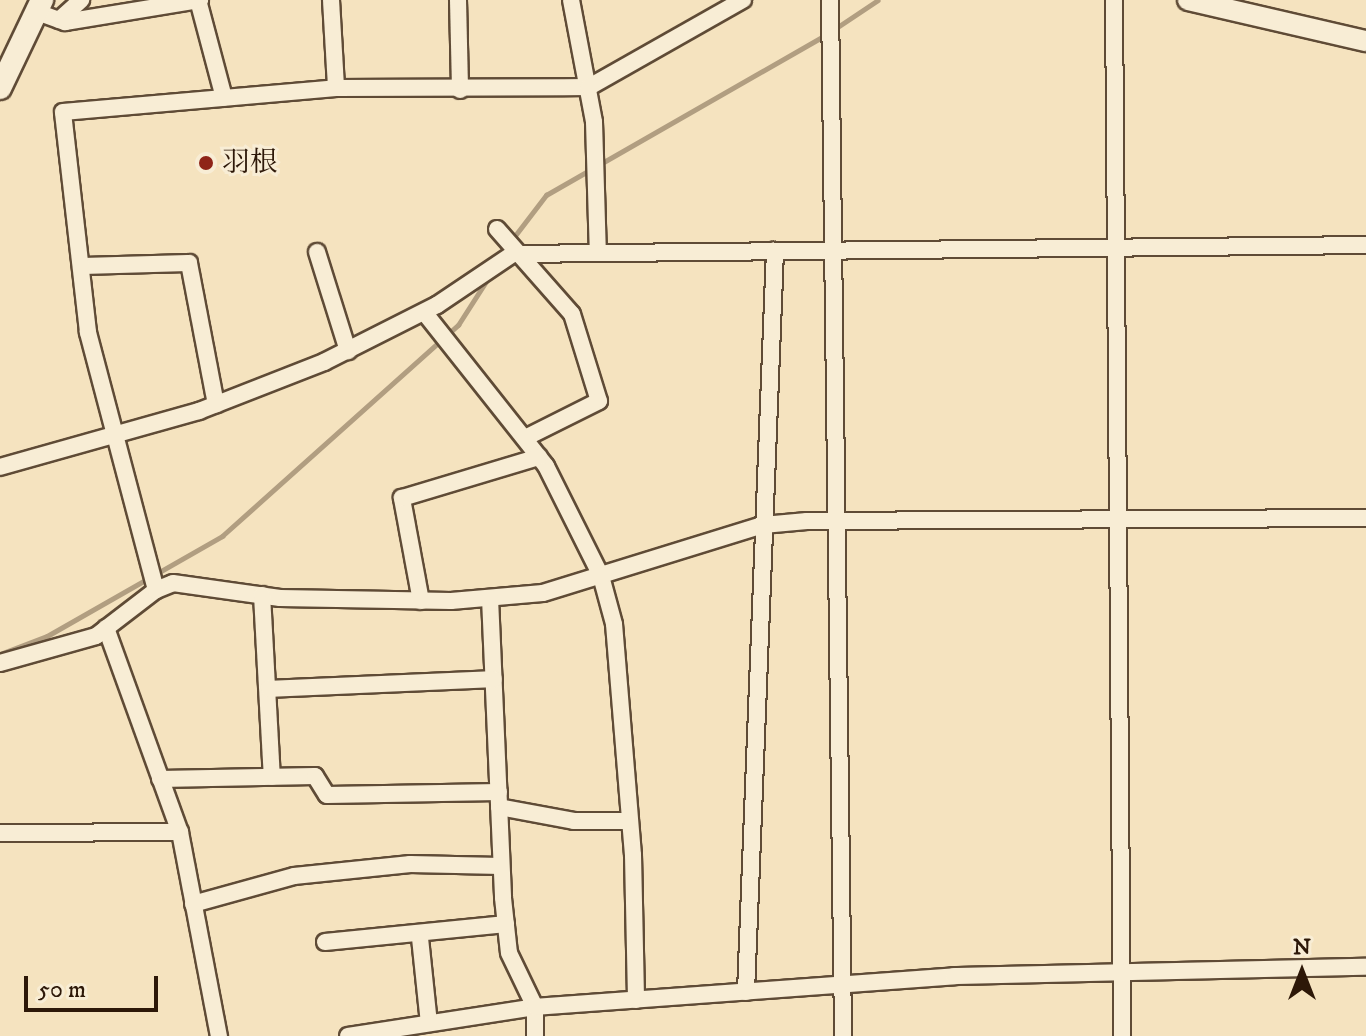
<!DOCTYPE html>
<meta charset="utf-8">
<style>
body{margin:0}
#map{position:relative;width:1366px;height:1036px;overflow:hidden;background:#f5e3bf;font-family:"IM FELL DW Pica","Noto Serif JP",serif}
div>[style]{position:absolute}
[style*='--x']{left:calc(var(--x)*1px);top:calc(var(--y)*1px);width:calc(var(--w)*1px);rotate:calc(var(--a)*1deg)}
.stream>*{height:5px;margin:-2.5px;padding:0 2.5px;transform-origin:2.5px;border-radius:2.5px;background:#b19e81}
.roads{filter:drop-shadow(2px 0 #5f4b36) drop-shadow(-2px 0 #5f4b36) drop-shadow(0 2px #5f4b36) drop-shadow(0 -2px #5f4b36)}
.minor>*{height:16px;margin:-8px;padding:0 8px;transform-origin:8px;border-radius:8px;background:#f8edd5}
.tertiary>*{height:20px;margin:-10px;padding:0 10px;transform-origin:10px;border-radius:10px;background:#f8edd5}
.secondary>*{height:22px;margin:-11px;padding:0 11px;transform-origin:11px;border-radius:11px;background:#f8edd5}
.dots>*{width:22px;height:22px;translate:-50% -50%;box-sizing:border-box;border:4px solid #f8edd5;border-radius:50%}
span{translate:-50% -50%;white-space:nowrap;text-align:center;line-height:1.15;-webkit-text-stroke:6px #f8edd5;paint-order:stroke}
.poi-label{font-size:28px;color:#2d1808}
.left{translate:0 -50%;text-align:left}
.north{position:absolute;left:1262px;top:932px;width:80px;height:80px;-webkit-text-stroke:6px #f8edd5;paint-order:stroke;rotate:0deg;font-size:22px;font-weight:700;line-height:32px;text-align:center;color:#2d1808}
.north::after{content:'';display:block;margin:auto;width:28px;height:36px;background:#2d1808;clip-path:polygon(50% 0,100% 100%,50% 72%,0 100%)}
.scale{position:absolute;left:24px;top:976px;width:134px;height:36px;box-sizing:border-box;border:4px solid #2d1808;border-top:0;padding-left:10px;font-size:24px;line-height:28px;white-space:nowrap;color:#2d1808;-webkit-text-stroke:6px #f8edd5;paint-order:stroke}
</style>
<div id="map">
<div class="stream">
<i style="--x:836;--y:28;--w:50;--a:-33.7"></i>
<i style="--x:497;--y:259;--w:81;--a:-52.6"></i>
<i style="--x:546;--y:195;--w:324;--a:-29.8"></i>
<i style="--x:0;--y:654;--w:50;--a:-21"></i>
<i style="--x:47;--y:636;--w:202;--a:-29.7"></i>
<i style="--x:222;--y:536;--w:317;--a:-41.8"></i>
<i style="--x:458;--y:325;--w:59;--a:-57.4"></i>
</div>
<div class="roads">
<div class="minor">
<i style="--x:198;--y:0;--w:101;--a:75.1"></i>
<i style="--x:331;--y:0;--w:88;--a:86.7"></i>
<i style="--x:458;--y:0;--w:90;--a:88.7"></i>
<i style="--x:571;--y:0;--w:124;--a:79.3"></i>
<i style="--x:594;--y:122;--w:131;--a:88.3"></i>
<i style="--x:830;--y:0;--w:1036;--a:89.28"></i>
<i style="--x:1114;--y:0;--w:1036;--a:89.56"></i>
<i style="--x:37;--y:12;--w:30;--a:20"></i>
<i style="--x:65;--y:22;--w:137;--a:-9.3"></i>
<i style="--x:59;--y:20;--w:30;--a:-42"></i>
<i style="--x:497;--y:229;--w:113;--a:48.6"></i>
<i style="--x:572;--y:314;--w:91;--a:72.8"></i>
<i style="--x:599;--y:401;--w:83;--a:153.4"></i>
<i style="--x:317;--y:252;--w:104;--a:72.6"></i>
<i style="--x:82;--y:266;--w:107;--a:-1.6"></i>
<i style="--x:189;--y:263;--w:144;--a:79.2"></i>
<i style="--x:424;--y:312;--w:196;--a:51.6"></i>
<i style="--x:546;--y:466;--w:123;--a:63.4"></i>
<i style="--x:601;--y:576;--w:50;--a:74.8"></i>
<i style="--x:614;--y:624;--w:232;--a:85.3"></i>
<i style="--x:633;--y:855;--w:145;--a:88.8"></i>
<i style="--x:0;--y:467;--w:207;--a:-15.7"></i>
<i style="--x:199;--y:411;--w:134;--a:-21.4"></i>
<i style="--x:324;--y:362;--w:127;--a:-26.8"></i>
<i style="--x:437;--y:305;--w:92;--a:-33.9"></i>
<i style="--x:513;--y:254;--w:853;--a:-0.6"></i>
<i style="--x:156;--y:590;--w:18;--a:-22"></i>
<i style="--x:173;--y:583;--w:108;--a:8"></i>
<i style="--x:280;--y:598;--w:171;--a:1"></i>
<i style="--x:451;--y:601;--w:92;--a:-5"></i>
<i style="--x:543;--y:593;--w:230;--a:-17.2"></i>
<i style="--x:763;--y:525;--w:44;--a:-5.2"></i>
<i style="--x:807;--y:521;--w:559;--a:-0.31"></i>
<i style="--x:262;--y:595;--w:182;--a:86.9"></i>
<i style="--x:490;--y:598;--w:300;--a:87.5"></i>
<i style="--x:503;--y:898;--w:55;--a:83.8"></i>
<i style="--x:509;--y:953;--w:60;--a:64.3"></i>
<i style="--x:535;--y:1007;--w:29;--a:90"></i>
<i style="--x:421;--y:601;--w:105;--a:-100.5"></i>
<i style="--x:402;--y:498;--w:143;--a:-16.7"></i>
<i style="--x:106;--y:628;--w:217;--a:70.1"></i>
<i style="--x:180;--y:832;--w:208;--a:79.2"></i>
<i style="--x:0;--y:663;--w:100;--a:-15.7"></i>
<i style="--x:96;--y:636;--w:76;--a:-37.5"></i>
<i style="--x:156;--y:590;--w:267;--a:-104.8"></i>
<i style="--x:88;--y:332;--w:221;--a:-96.5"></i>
<i style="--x:63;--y:112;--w:274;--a:-5"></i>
<i style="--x:336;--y:88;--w:253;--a:-0.2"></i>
<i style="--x:589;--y:87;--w:177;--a:-29.5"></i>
<i style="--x:269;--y:689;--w:225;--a:-2.5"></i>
<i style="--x:160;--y:779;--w:155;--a:-1.1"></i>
<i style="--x:315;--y:776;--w:22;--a:58"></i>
<i style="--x:327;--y:795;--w:172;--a:-1"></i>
<i style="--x:499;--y:807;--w:76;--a:10.6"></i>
<i style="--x:574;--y:821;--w:55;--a:0"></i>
<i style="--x:0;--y:833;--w:180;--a:-0.3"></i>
<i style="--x:193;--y:904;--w:105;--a:-15.5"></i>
<i style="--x:294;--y:876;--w:117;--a:-5.9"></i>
<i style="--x:410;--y:864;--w:91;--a:1.3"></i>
<i style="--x:420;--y:938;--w:85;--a:84"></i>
<i style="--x:325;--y:942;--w:182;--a:-5.7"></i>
<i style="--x:746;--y:992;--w:742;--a:-87.76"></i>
<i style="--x:348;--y:1036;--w:189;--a:-8.8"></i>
<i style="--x:535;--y:1007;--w:420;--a:-4.2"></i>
<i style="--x:954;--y:976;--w:412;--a:-1.3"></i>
</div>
<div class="tertiary">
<i style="--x:1188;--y:0;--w:183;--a:13"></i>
</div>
<div class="secondary">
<i style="--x:0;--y:88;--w:98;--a:-64.5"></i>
</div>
</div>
<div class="dots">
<i style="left:206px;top:163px;background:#8f2418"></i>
</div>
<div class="poi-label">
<span class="left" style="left:222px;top:163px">羽根</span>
</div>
<div class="north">N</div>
<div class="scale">50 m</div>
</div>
